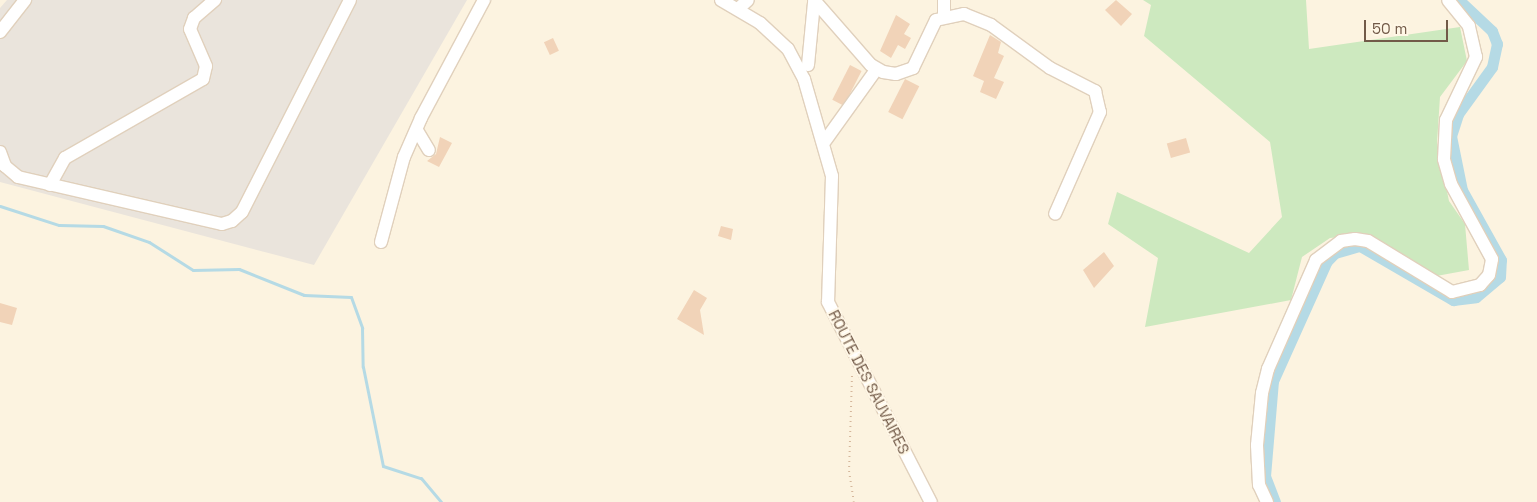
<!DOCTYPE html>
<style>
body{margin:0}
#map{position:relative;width:1537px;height:502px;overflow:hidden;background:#fcf3e0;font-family:"Space Grotesk",sans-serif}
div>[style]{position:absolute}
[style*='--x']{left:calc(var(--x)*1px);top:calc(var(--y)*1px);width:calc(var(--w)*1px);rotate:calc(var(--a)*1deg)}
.industrial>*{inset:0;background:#eae4dc}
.green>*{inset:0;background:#cde9bf}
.stream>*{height:3px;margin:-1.5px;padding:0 1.5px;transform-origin:1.5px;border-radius:1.5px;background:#b5dae5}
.canal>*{height:11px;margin:-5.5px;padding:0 5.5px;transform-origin:5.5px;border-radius:5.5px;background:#b5dae5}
.building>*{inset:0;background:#f1d3b8;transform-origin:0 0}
.path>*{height:2px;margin-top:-1px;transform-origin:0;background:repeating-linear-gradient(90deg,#d5b79c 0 1px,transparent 0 5px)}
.roads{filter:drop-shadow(1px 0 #e0d0bc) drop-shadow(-1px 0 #e0d0bc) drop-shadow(0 1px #e0d0bc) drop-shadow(0 -1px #e0d0bc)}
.minor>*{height:12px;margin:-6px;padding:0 6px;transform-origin:6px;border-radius:6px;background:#fff}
span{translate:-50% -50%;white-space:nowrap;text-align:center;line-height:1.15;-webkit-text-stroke:4px #fff7e6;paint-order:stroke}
.street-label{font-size:15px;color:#725a48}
.scale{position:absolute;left:1364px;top:20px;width:84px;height:22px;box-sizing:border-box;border:2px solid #725a48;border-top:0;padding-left:6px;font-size:15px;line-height:18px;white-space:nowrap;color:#725a48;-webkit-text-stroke:4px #fff7e6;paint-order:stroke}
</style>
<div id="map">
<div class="industrial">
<i style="clip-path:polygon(7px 0,467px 0,314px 265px,0 182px,0 8px)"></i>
</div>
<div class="green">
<i style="clip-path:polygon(1143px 0,1306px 0,1309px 49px,1460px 27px,1467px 61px,1440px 97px,1437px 143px,1449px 201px,1465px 224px,1469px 270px,1431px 277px,1367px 234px,1330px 238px,1302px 257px,1291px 300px,1145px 327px,1158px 258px,1108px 224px,1117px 192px,1249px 253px,1282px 217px,1270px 142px,1144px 36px,1151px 5px)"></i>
</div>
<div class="stream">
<i style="--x:0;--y:206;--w:62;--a:17.9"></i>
<i style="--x:59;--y:225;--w:44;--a:1.3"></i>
<i style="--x:103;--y:226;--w:49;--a:19.2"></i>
<i style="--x:149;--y:242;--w:52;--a:32.5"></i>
<i style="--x:193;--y:270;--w:46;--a:-1.2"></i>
<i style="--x:239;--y:269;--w:70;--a:21.8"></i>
<i style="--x:304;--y:295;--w:47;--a:2.4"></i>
<i style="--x:351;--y:297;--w:33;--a:70"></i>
<i style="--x:362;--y:328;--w:39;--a:89"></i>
<i style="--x:363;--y:367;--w:101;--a:78.6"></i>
<i style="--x:383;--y:466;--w:40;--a:18"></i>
<i style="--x:421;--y:478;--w:31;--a:50"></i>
</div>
<div class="canal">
<i style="--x:1275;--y:502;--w:28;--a:-111"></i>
<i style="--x:1265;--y:476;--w:95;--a:-85.2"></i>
<i style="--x:1273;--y:381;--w:132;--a:-65.8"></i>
<i style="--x:1327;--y:261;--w:11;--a:-45"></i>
<i style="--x:1335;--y:253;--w:26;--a:-16"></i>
<i style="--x:1360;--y:246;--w:108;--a:30.1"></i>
<i style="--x:1453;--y:300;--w:23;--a:-7"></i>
<i style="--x:1476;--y:297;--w:31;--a:-40"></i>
<i style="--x:1500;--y:277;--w:17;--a:-87"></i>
<i style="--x:1501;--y:260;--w:80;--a:-119.1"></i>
<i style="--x:1462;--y:190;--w:55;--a:-101.5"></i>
<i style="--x:1451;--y:136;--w:23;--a:-72"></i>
<i style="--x:1458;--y:114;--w:58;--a:-54.1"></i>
<i style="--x:1492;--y:67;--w:24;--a:-78"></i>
<i style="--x:1497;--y:44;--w:14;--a:-111"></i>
<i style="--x:1492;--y:31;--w:45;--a:-136.8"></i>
</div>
<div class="building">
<i style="clip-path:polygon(1116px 0,1132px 14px,1121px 26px,1105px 10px)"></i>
<i style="clip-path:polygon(896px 15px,910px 24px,904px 34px,911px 38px,905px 49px,898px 45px,891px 58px,880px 51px)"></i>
<i style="clip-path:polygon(990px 35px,1001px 42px,998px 53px,1004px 56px,994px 78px,1004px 82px,996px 99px,980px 92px,984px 81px,973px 76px)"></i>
<i style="left:553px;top:38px;width:14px;height:10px;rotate:65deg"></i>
<i style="left:850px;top:65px;width:13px;height:39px;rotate:27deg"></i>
<i style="left:905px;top:79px;width:16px;height:37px;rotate:27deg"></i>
<i style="clip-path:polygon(440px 137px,452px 143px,439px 167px,427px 161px,436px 154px)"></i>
<i style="left:1186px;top:138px;width:15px;height:20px;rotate:74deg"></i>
<i style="clip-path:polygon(721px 226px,733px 229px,731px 240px,718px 236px)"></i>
<i style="clip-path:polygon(1104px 252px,1114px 266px,1094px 288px,1083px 270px)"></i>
<i style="clip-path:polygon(694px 290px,707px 298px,700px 310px,704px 335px,677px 319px)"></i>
<i style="clip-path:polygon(0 303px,17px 308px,12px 325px,0 322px)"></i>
</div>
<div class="path">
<i style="--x:852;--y:376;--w:95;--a:91.8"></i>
<i style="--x:849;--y:471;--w:31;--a:81"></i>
</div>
<div class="roads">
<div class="minor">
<i style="--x:721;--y:0;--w:45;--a:30.5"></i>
<i style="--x:760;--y:23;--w:38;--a:43"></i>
<i style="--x:788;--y:49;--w:34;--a:62"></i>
<i style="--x:804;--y:79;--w:101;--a:73.9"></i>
<i style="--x:832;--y:176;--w:126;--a:91.8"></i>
<i style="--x:828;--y:302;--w:225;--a:62.8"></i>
<i style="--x:814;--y:0;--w:86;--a:48.8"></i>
<i style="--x:871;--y:65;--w:14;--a:30"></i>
<i style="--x:883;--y:72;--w:13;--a:9"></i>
<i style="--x:896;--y:74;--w:18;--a:-19"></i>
<i style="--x:913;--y:68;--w:53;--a:-64.4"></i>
<i style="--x:936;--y:20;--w:29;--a:-12"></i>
<i style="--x:964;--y:14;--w:29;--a:22"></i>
<i style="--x:991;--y:25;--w:73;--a:36.1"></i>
<i style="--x:1050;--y:68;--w:51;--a:27.1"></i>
<i style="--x:1095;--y:91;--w:22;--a:77"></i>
<i style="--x:1100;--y:112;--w:111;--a:113.8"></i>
<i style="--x:944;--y:0;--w:16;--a:90"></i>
<i style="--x:738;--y:9;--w:13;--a:-42"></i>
<i style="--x:0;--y:32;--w:41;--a:-52"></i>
<i style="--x:808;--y:65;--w:62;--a:-84.5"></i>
<i style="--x:418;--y:132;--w:21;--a:59"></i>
<i style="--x:825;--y:141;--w:87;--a:-54.3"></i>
<i style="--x:0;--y:152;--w:15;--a:70"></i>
<i style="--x:5;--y:166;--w:17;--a:40"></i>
<i style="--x:18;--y:177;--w:209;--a:13"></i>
<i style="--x:222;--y:224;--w:10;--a:-17"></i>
<i style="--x:232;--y:221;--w:13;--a:-42"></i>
<i style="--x:242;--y:212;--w:238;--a:-63"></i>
<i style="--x:50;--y:185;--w:31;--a:-61"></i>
<i style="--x:65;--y:158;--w:159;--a:-29.8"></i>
<i style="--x:203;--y:79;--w:13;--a:-77"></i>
<i style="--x:206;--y:66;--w:40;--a:-113.4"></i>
<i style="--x:190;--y:29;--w:12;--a:-70"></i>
<i style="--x:194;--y:18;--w:28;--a:-41"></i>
<i style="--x:381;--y:242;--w:88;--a:-74.9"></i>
<i style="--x:404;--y:157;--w:43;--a:-66.4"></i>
<i style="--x:421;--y:118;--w:134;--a:-61.9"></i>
<i style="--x:1267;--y:502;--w:19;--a:-115"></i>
<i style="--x:1259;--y:485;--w:40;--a:-92.9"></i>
<i style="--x:1257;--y:445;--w:52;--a:-84.5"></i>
<i style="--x:1262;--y:393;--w:25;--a:-76"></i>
<i style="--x:1268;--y:369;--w:119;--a:-66.2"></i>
<i style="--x:1316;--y:260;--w:31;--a:-37"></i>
<i style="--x:1341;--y:241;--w:14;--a:-8"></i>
<i style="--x:1355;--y:239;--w:13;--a:9"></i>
<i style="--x:1368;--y:241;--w:98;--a:31.3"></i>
<i style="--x:1452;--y:292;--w:29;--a:-14"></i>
<i style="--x:1480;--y:285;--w:13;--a:-48"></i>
<i style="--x:1489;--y:275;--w:16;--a:-79"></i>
<i style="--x:1492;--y:259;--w:85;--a:-118.7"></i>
<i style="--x:1451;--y:184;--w:26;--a:-106"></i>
<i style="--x:1444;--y:159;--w:39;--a:-87"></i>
<i style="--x:1446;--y:120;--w:70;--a:-64.5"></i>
<i style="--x:1476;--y:57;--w:32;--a:-103"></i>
<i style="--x:1469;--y:26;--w:33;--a:-129"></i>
</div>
</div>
<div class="street-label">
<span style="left:869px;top:382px;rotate:63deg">ROUTE DES SAUVAIRES</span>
</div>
<div class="scale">50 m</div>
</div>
